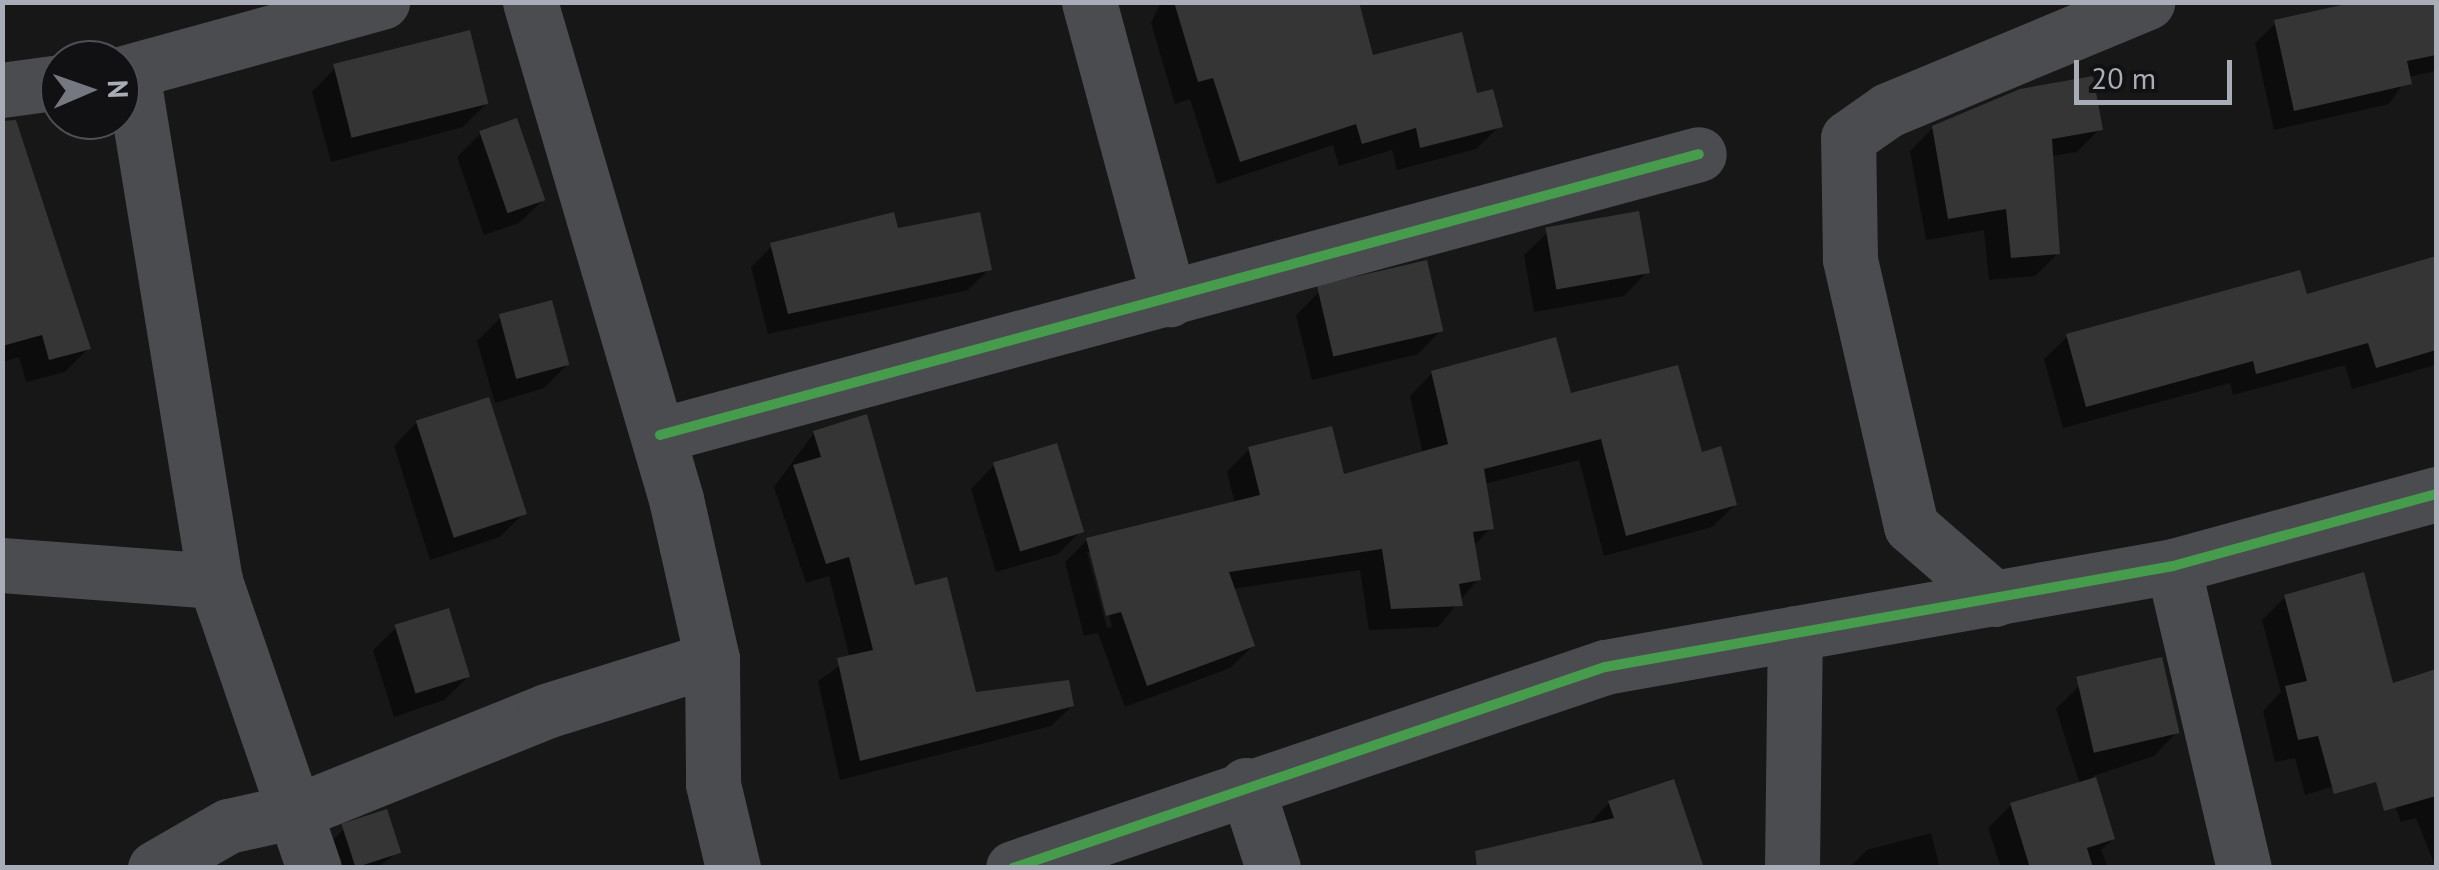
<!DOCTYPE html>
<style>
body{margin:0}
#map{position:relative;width:2439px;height:870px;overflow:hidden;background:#171717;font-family:"PT Sans",sans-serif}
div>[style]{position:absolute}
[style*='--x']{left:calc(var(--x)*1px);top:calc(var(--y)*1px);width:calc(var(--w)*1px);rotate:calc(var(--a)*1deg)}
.shadow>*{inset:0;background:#0007}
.building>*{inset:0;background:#353536;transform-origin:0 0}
.street>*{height:55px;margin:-27.5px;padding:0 27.5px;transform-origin:27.5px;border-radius:27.5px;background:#4b4c50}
.cycleway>*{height:10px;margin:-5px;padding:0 5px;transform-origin:5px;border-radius:5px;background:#469c4c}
span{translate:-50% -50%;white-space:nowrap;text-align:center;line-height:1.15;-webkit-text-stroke:8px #111113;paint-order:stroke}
.frame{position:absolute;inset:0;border:5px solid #a8adb8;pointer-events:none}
.north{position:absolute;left:40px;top:40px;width:100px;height:100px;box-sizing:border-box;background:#111113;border:2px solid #4d4f55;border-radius:50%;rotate:88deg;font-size:28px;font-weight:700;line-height:40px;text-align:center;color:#a8adb8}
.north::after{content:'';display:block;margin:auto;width:35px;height:45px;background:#757880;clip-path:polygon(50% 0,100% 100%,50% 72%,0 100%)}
.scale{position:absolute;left:2074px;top:60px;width:158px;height:45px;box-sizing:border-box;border:5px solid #a8adb8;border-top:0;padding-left:12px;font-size:30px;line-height:35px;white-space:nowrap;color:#a8adb8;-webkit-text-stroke:8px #111113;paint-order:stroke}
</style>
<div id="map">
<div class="shadow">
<i style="clip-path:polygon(1161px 2px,1356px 2px,1371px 58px,1475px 96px,1500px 126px,1476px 149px,1397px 170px,1392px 150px,1339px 166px,1333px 145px,1217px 184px,1190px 99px,1175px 104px,1151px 23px)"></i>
<i style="clip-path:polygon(2436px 2px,2436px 71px,2408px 77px,2389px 104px,2274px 130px,2255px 43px,2276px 23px)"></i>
<i style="clip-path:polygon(335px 68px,486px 104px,463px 127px,331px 162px,312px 92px)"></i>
<i style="clip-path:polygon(2px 126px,88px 349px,65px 372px,26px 382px,19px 357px,2px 362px)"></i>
<i style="clip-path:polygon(1933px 128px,2100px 129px,2077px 152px,2051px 156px,2058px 253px,2035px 276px,1989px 280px,1984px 230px,1926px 240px,1910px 151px)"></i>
<i style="clip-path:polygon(481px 133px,543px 200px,519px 223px,484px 235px,457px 157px)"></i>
<i style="clip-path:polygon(896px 231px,989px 269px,968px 290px,768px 334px,751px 267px,772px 246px)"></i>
<i style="clip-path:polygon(1548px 232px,1647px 272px,1624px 296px,1534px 312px,1524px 255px)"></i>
<i style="clip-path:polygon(2434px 259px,2435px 365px,2352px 389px,2345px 365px,2233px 395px,2230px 383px,2063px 428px,2044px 359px,2068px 336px,2305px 297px)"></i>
<i style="clip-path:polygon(1319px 292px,1441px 330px,1418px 354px,1312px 380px,1296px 315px)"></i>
<i style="clip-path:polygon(500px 318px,568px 364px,544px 388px,495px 403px,477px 341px)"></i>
<i style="clip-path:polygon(evenodd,1432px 373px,1569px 397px,1700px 455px,1735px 505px,1712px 527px,1604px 556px,1579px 460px,1484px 484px,1491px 528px,1473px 546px,1478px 579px,1438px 627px,1369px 630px,1360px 570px,1232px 589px,1253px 646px,1230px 668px,1125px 707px,1098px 633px,1084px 636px,1065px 562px,1087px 540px,1235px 504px,1227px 472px,1249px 449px,1342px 477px,1423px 454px,1410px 396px,1432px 373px,1087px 552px,1092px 552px,1112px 627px,1107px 628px,1087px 552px)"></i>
<i style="clip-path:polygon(417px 422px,523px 514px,500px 537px,430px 560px,394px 446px)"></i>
<i style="clip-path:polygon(814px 433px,975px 694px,1072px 706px,1051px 726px,840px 780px,818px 681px,850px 658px,829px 576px,806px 583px,774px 487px)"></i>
<i style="clip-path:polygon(994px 465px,1081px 531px,1058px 554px,996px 572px,971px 489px)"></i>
<i style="clip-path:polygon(2285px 597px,2391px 686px,2436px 672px,2436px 868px,2416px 818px,2401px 822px,2383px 771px,2305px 795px,2295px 758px,2275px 762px,2263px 711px,2281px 692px,2262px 620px)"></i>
<i style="clip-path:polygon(397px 627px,468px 677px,444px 700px,394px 717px,373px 650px)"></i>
<i style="clip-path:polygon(2079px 686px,2177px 732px,2154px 756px,2093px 776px,2113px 839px,2101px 850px,2108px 868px,2001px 868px,1988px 828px,2011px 805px,2080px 784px,2056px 709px)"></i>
<i style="clip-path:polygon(1609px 803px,1701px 868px,1588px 825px)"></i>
<i style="clip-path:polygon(344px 829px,398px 852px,377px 868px,340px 868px,332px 841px)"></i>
<i style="clip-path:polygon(1931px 833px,1940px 868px,1849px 868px,1867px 850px)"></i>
</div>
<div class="building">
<i style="clip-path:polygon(1174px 2px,1359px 2px,1373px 55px,1462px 32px,1477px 93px,1493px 89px,1503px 127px,1420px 148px,1416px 128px,1362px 144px,1356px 124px,1240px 162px,1213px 78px,1198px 82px)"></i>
<i style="clip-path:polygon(2355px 2px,2436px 2px,2436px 55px,2407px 61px,2412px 84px,2294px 111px,2274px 20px)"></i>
<i style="left:470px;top:30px;width:76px;height:141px;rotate:76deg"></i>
<i style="clip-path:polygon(2093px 76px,2103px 130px,2052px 139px,2060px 254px,2011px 258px,2006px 209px,1948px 219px,1932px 126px,2020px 89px)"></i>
<i style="left:517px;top:118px;width:87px;height:40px;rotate:71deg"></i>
<i style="clip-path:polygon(16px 120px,91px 349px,49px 360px,42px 335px,2px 346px,2px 121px)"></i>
<i style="left:1639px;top:211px;width:63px;height:95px;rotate:80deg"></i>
<i style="clip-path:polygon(894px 212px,898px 228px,980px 212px,992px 270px,788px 314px,770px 243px)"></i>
<i style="clip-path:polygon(2436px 256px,2436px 350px,2376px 368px,2368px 343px,2256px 374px,2253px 361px,2086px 407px,2066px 334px,2300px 270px,2307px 294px)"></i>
<i style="left:1427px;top:260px;width:73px;height:113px;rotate:77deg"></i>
<i style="left:552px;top:300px;width:67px;height:55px;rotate:75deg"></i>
<i style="clip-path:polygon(1556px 337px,1571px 393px,1678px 365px,1702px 452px,1721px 446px,1737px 505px,1626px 536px,1601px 439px,1484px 469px,1494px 529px,1473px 532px,1481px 580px,1459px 584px,1463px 606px,1391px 609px,1382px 549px,1229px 572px,1255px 646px,1147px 686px,1121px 612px,1106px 616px,1086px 538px,1260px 495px,1248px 447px,1332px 426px,1344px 474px,1448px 444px,1431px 371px)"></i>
<i style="left:489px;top:397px;width:123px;height:77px;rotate:72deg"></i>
<i style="clip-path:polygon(867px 414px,915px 585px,947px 577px,976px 692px,1069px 680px,1074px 706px,860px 761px,837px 658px,873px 650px,849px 557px,826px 564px,793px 465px,821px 457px,813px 431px)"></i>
<i style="left:1057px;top:443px;width:93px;height:67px;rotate:73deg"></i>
<i style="clip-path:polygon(2364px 572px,2393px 683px,2436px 669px,2436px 796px,2384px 811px,2376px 782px,2334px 794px,2318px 736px,2298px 740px,2285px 686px,2307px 681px,2284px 595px)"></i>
<i style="left:449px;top:608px;width:72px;height:57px;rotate:73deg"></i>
<i style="left:2162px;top:657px;width:78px;height:88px;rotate:77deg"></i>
<i style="clip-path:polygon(2096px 777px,2115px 839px,2087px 848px,2093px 868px,2030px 868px,2010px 803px)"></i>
<i style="clip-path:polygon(1674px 779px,1704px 868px,1477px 868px,1475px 851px,1614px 818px,1608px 801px)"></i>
<i style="left:387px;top:809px;width:46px;height:48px;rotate:72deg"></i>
</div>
<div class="street">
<i style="--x:530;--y:2;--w:518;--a:73.63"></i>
<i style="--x:676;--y:499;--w:164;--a:77.3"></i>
<i style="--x:712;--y:659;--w:125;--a:89.5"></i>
<i style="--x:713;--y:784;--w:86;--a:76.6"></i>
<i style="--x:1089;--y:2;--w:308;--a:74.9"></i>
<i style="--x:132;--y:72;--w:516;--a:80.74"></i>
<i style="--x:215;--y:581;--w:304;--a:71"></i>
<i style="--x:120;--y:74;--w:272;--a:-15.4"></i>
<i style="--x:2;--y:90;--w:59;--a:-7.9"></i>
<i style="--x:660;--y:435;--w:1076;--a:-15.13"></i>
<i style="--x:2;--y:565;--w:214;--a:4.3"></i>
<i style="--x:2173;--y:566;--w:310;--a:76.8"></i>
<i style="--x:1995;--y:599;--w:111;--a:-139"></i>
<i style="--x:1911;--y:526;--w:274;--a:-102.9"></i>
<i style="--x:1850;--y:259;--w:121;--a:-90.9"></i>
<i style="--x:1848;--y:138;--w:49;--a:-35"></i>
<i style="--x:1888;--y:110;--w:281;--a:-22.6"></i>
<i style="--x:1246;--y:785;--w:87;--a:72"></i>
<i style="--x:155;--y:868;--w:84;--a:-29.9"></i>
<i style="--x:228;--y:826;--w:74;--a:-12.5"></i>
<i style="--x:300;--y:810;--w:265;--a:-21.9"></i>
<i style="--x:546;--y:711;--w:174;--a:-17.4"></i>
<i style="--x:1013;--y:868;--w:625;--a:-18.75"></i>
<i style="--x:1605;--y:667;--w:577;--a:-10.08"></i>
<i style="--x:2173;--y:566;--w:273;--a:-15.3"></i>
<i style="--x:1792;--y:868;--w:235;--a:-89.3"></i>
</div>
<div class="cycleway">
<i style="--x:660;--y:435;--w:1076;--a:-15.13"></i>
<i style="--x:1013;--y:868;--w:625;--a:-18.75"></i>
<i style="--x:1605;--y:667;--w:577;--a:-10.08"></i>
<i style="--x:2173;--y:566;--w:273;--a:-15.3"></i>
</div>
<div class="frame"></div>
<div class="north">N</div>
<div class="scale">20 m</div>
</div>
